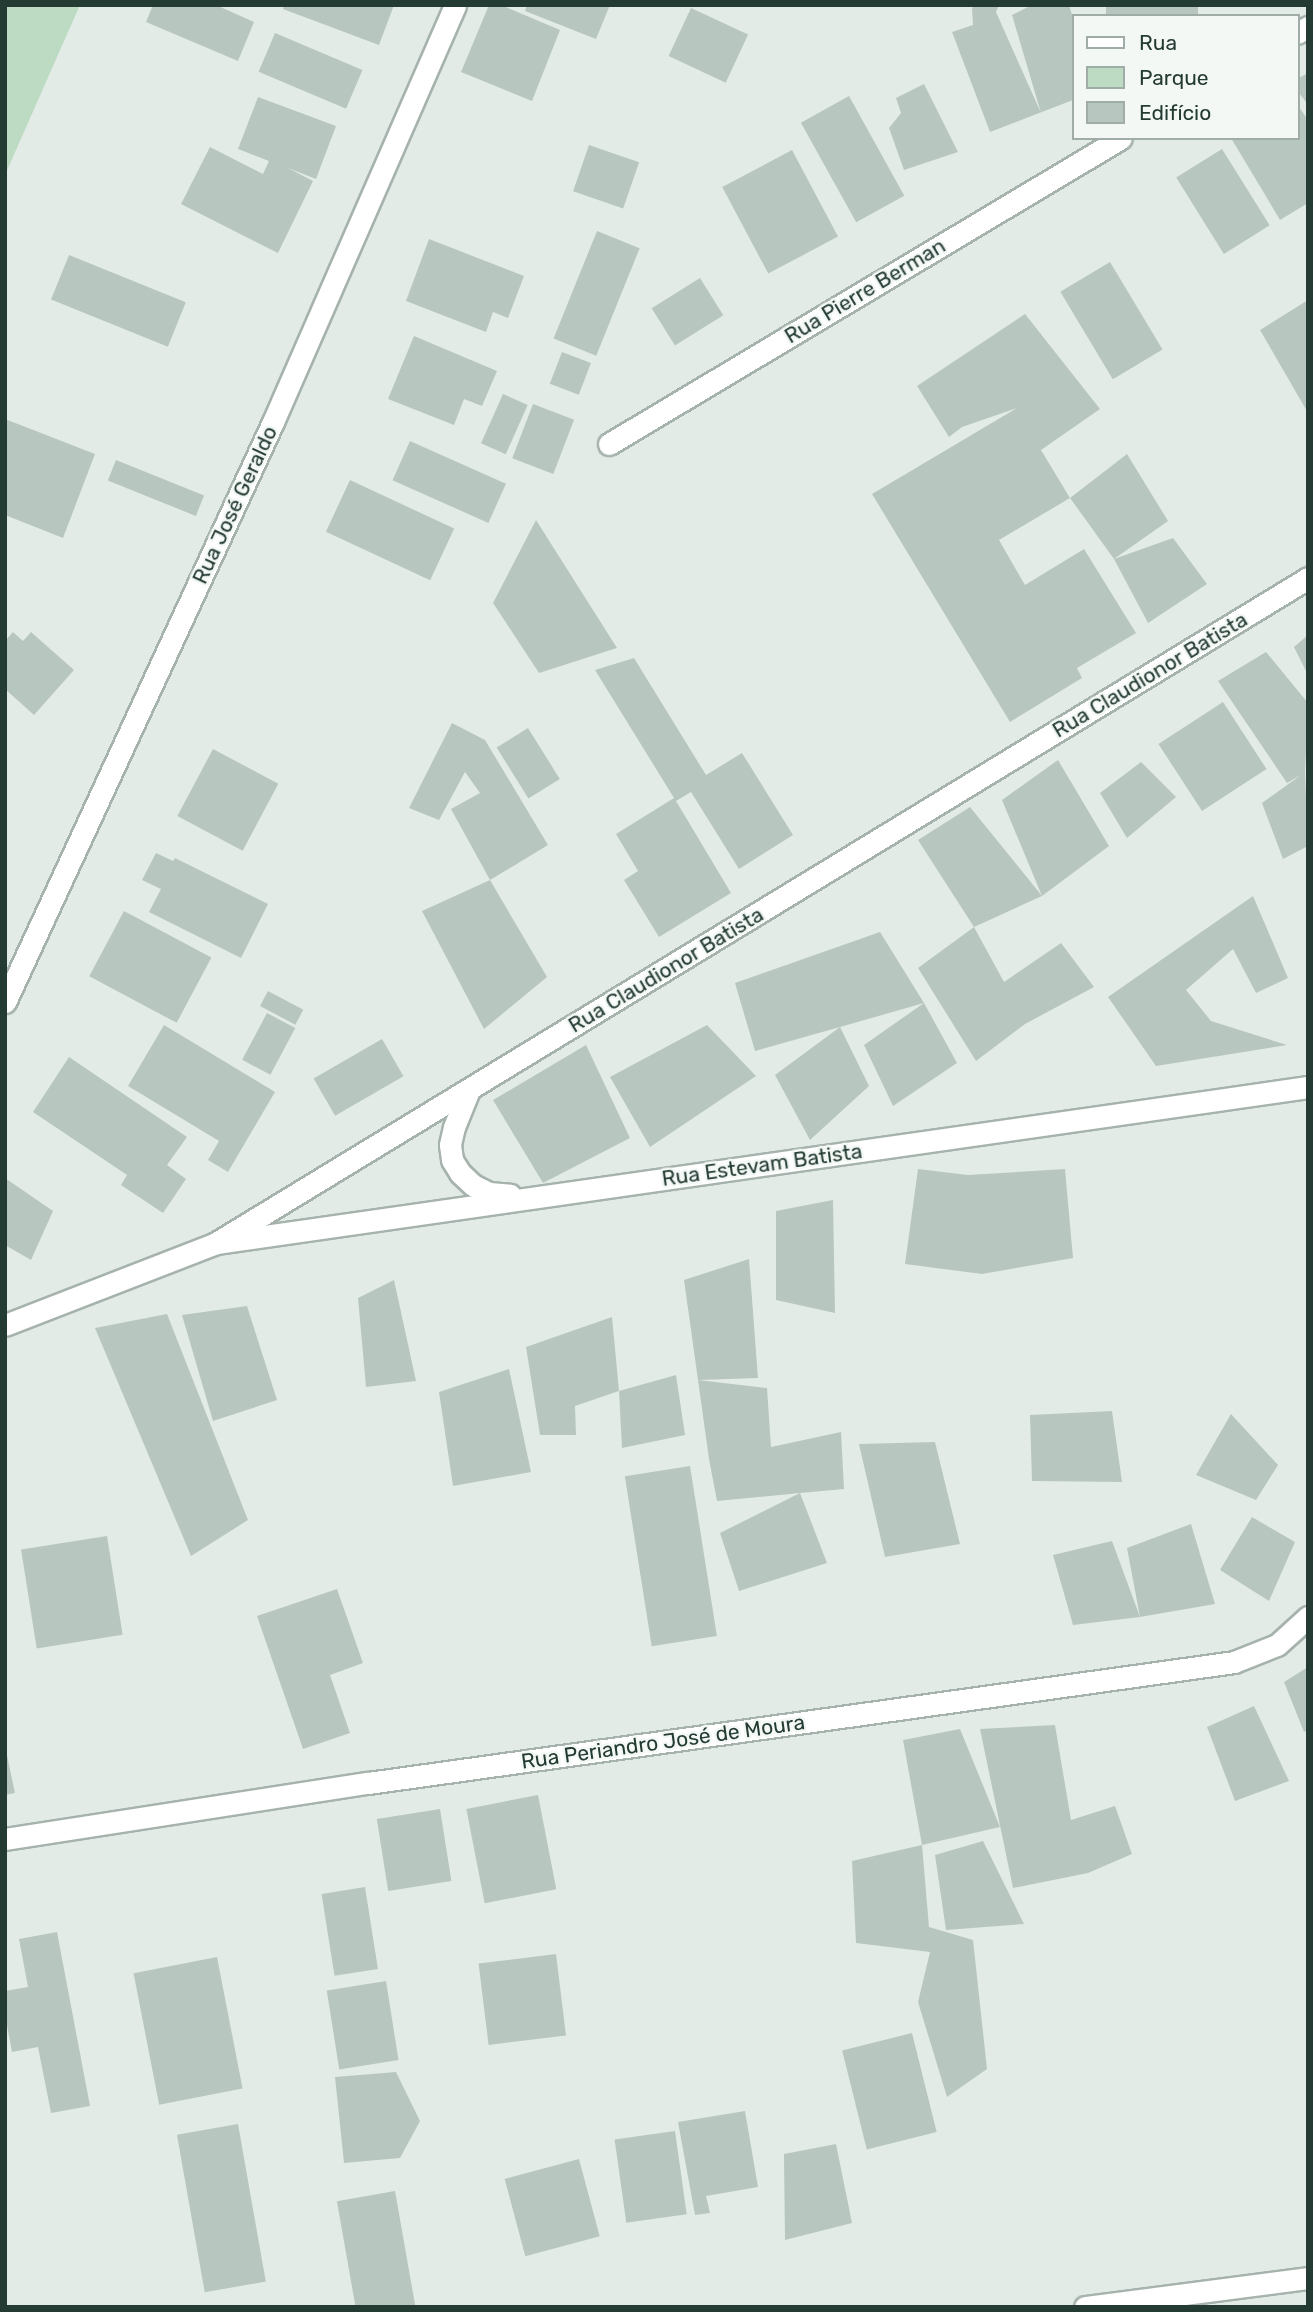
<!DOCTYPE html>
<meta charset="utf-8">
<style>
body{margin:0}
#map{position:relative;width:1313px;height:2312px;overflow:hidden;background:#e3ebe7;font-family:Rubik,sans-serif}
div>[style]{position:absolute}
[style*='--x']{left:calc(var(--x)*1px);top:calc(var(--y)*1px);width:calc(var(--w)*1px);rotate:calc(var(--a)*1deg)}
.green>*{inset:0;background:#bddbc3}
.building>*{inset:0;background:#b8c6c0;transform-origin:0 0}
.roads{filter:drop-shadow(2px 0 #a6b3ad) drop-shadow(-2px 0 #a6b3ad) drop-shadow(0 2px #a6b3ad) drop-shadow(0 -2px #a6b3ad)}
.minor>*{height:21px;margin:-10.5px;padding:0 10.5px;transform-origin:10.5px;border-radius:10.5px;background:#fff}
.secondary>*{height:21px;margin:-10.5px;padding:0 10.5px;transform-origin:10.5px;border-radius:10.5px;background:#fff}
span{translate:-50% -50%;white-space:nowrap;text-align:center;line-height:1.15;-webkit-text-stroke:5px #f3f8f5;paint-order:stroke}
.street-label{font-size:21px;color:#243b33}
.frame{position:absolute;inset:0;border:7px solid #243b33;pointer-events:none}
.legend{position:absolute;left:1072px;top:14px;width:228px;height:126px;box-sizing:border-box;background:#f3f8f5;border:2px solid #a0aca7;margin:0;padding:9px 12px;list-style:none;font-size:21px;color:#243b33}
.legend li{display:flex;align-items:center;gap:14px;height:35px}
.legend b{width:35px;border:2px solid #a0aca7}
</style>
<div id="map">
<div class="green">
<i style="clip-path:polygon(5px 5px,80px 5px,5px 175px)"></i>
</div>
<div class="building">
<i style="clip-path:polygon(153px 5px,216px 5px,254px 22px,238px 61px,146px 22px)"></i>
<i style="clip-path:polygon(284px 5px,394px 5px,379px 45px,283px 9px)"></i>
<i style="clip-path:polygon(489px 5px,501px 5px,560px 30px,532px 101px,461px 72px)"></i>
<i style="clip-path:polygon(527px 5px,610px 5px,596px 39px,525px 11px)"></i>
<i style="clip-path:polygon(975px 5px,999px 5px,996px 12px,1041px 113px,1012px 15px,1032px 5px,1069px 5px,1073px 18px,1073px 100px,990px 132px,952px 32px,973px 25px,972px 8px)"></i>
<i style="left:1106px;top:5px;width:92px;height:11px"></i>
<i style="left:691px;top:8px;width:63px;height:53px;rotate:25deg"></i>
<i style="left:275px;top:33px;width:95px;height:42px;rotate:23deg"></i>
<i style="clip-path:polygon(1308px 73px,1308px 105px,1297px 90px,1297px 79px)"></i>
<i style="clip-path:polygon(924px 84px,958px 152px,904px 170px,889px 128px,901px 113px,896px 98px)"></i>
<i style="left:849px;top:96px;width:114px;height:55px;rotate:61deg"></i>
<i style="clip-path:polygon(258px 97px,336px 126px,316px 179px,288px 168px,313px 181px,278px 253px,181px 204px,210px 147px,263px 174px,269px 161px,238px 149px)"></i>
<i style="clip-path:polygon(1297px 104px,1308px 120px,1308px 203px,1280px 220px,1231px 138px,1297px 138px)"></i>
<i style="left:589px;top:145px;width:53px;height:49px;rotate:19deg"></i>
<i style="left:1222px;top:149px;width:90px;height:54px;rotate:58deg"></i>
<i style="left:792px;top:150px;width:98px;height:79px;rotate:62deg"></i>
<i style="left:597px;top:231px;width:46px;height:116px;rotate:22deg"></i>
<i style="clip-path:polygon(429px 239px,524px 276px,508px 318px,493px 312px,486px 332px,406px 301px)"></i>
<i style="left:69px;top:255px;width:126px;height:48px;rotate:22deg"></i>
<i style="left:1110px;top:262px;width:102px;height:58px;rotate:59deg"></i>
<i style="left:700px;top:278px;width:44px;height:57px;rotate:58deg"></i>
<i style="clip-path:polygon(1308px 300px,1308px 413px,1260px 330px)"></i>
<i style="clip-path:polygon(1025px 314px,1100px 409px,1041px 450px,1070px 498px,999px 540px,1025px 585px,1084px 549px,1136px 633px,1077px 668px,1082px 678px,1010px 722px,872px 494px,1017px 408px,962px 427px,949px 437px,917px 386px)"></i>
<i style="clip-path:polygon(414px 336px,497px 371px,482px 406px,464px 399px,454px 425px,388px 399px)"></i>
<i style="left:562px;top:352px;width:31px;height:34px;rotate:21deg"></i>
<i style="left:503px;top:394px;width:27px;height:54px;rotate:24deg"></i>
<i style="left:533px;top:404px;width:44px;height:58px;rotate:21deg"></i>
<i style="clip-path:polygon(5px 419px,95px 454px,63px 538px,5px 515px)"></i>
<i style="left:410px;top:441px;width:105px;height:43px;rotate:24deg"></i>
<i style="clip-path:polygon(1127px 454px,1168px 521px,1114px 559px,1173px 538px,1207px 584px,1148px 623px,1114px 559px,1070px 498px)"></i>
<i style="left:116px;top:460px;width:95px;height:22px;rotate:22deg"></i>
<i style="left:350px;top:480px;width:115px;height:57px;rotate:25deg"></i>
<i style="clip-path:polygon(536px 520px,617px 648px,539px 673px,493px 603px)"></i>
<i style="clip-path:polygon(13px 632px,23px 641px,31px 632px,74px 670px,34px 715px,5px 689px,5px 641px)"></i>
<i style="clip-path:polygon(1308px 635px,1308px 675px,1294px 647px)"></i>
<i style="clip-path:polygon(1266px 652px,1308px 703px,1305px 773px,1308px 846px,1283px 859px,1262px 803px,1301px 775px,1287px 783px,1218px 681px)"></i>
<i style="clip-path:polygon(634px 658px,706px 775px,742px 753px,793px 835px,739px 869px,691px 792px,676px 801px,731px 893px,659px 937px,624px 880px,638px 871px,616px 834px,674px 798px,595px 670px)"></i>
<i style="left:1223px;top:702px;width:80px;height:77px;rotate:57deg"></i>
<i style="clip-path:polygon(452px 723px,485px 740px,548px 845px,490px 880px,451px 809px,480px 793px,465px 772px,439px 820px,409px 808px)"></i>
<i style="left:528px;top:728px;width:60px;height:37px;rotate:58deg"></i>
<i style="left:213px;top:749px;width:74px;height:76px;rotate:28deg"></i>
<i style="clip-path:polygon(1058px 760px,1109px 846px,1042px 896px,1002px 800px)"></i>
<i style="clip-path:polygon(1141px 762px,1176px 797px,1127px 838px,1100px 793px)"></i>
<i style="clip-path:polygon(970px 807px,1042px 896px,974px 927px,918px 840px)"></i>
<i style="clip-path:polygon(156px 853px,173px 861px,175px 858px,268px 904px,241px 958px,149px 912px,161px 889px,142px 880px)"></i>
<i style="clip-path:polygon(490px 880px,547px 977px,484px 1029px,422px 911px)"></i>
<i style="clip-path:polygon(1253px 896px,1288px 978px,1256px 993px,1233px 949px,1186px 990px,1211px 1021px,1287px 1045px,1156px 1066px,1108px 997px)"></i>
<i style="left:124px;top:911px;width:99px;height:74px;rotate:28deg"></i>
<i style="clip-path:polygon(974px 927px,1004px 982px,1061px 943px,1094px 987px,1025px 1024px,976px 1061px,918px 968px)"></i>
<i style="clip-path:polygon(880px 932px,924px 1003px,840px 1027px,869px 1086px,810px 1140px,775px 1075px,840px 1027px,755px 1051px,735px 983px)"></i>
<i style="left:268px;top:991px;width:40px;height:17px;rotate:28deg"></i>
<i style="clip-path:polygon(924px 1003px,957px 1063px,893px 1106px,864px 1045px)"></i>
<i style="left:267px;top:1013px;width:32px;height:53px;rotate:28deg"></i>
<i style="clip-path:polygon(164px 1025px,275px 1092px,228px 1172px,208px 1160px,219px 1141px,128px 1086px)"></i>
<i style="clip-path:polygon(707px 1025px,756px 1076px,650px 1147px,610px 1077px)"></i>
<i style="left:382px;top:1039px;width:43px;height:79px;rotate:60deg"></i>
<i style="clip-path:polygon(586px 1045px,630px 1138px,543px 1183px,493px 1100px)"></i>
<i style="clip-path:polygon(69px 1057px,187px 1137px,167px 1165px,186px 1179px,163px 1213px,121px 1185px,127px 1175px,33px 1112px)"></i>
<i style="clip-path:polygon(918px 1169px,968px 1175px,1065px 1169px,1073px 1258px,982px 1274px,905px 1264px)"></i>
<i style="clip-path:polygon(5px 1178px,53px 1211px,31px 1260px,5px 1245px)"></i>
<i style="clip-path:polygon(833px 1200px,835px 1313px,776px 1300px,776px 1211px)"></i>
<i style="clip-path:polygon(749px 1259px,758px 1378px,698px 1380px,767px 1388px,771px 1447px,841px 1432px,844px 1489px,800px 1493px,827px 1563px,739px 1591px,720px 1533px,800px 1493px,717px 1501px,709px 1459px,698px 1380px,684px 1280px)"></i>
<i style="clip-path:polygon(394px 1280px,416px 1381px,366px 1387px,358px 1298px)"></i>
<i style="clip-path:polygon(247px 1306px,277px 1400px,213px 1421px,182px 1315px)"></i>
<i style="clip-path:polygon(167px 1314px,248px 1520px,191px 1556px,95px 1328px)"></i>
<i style="clip-path:polygon(612px 1317px,619px 1391px,575px 1406px,576px 1435px,540px 1435px,526px 1347px)"></i>
<i style="clip-path:polygon(509px 1369px,531px 1472px,453px 1486px,439px 1392px)"></i>
<i style="clip-path:polygon(676px 1375px,685px 1435px,622px 1448px,619px 1391px)"></i>
<i style="clip-path:polygon(1112px 1411px,1122px 1482px,1032px 1481px,1030px 1415px)"></i>
<i style="clip-path:polygon(1231px 1414px,1278px 1465px,1256px 1500px,1196px 1475px)"></i>
<i style="clip-path:polygon(935px 1442px,960px 1544px,885px 1557px,859px 1444px)"></i>
<i style="left:690px;top:1466px;width:172px;height:66px;rotate:81deg"></i>
<i style="clip-path:polygon(1252px 1517px,1295px 1542px,1269px 1601px,1220px 1570px)"></i>
<i style="clip-path:polygon(1191px 1524px,1215px 1604px,1140px 1617px,1127px 1548px)"></i>
<i style="left:107px;top:1536px;width:100px;height:87px;rotate:81deg"></i>
<i style="clip-path:polygon(1112px 1541px,1140px 1617px,1073px 1625px,1053px 1555px)"></i>
<i style="clip-path:polygon(337px 1589px,363px 1663px,330px 1675px,350px 1733px,303px 1749px,257px 1616px)"></i>
<i style="clip-path:polygon(1308px 1667px,1308px 1730px,1304px 1732px,1284px 1682px)"></i>
<i style="clip-path:polygon(1254px 1706px,1289px 1781px,1235px 1801px,1207px 1727px)"></i>
<i style="clip-path:polygon(1055px 1725px,1071px 1820px,1115px 1806px,1132px 1854px,1088px 1873px,1013px 1888px,980px 1729px)"></i>
<i style="clip-path:polygon(960px 1729px,1000px 1827px,922px 1845px,903px 1740px)"></i>
<i style="clip-path:polygon(5px 1746px,15px 1793px,5px 1795px)"></i>
<i style="left:538px;top:1795px;width:96px;height:73px;rotate:79deg"></i>
<i style="left:440px;top:1809px;width:73px;height:64px;rotate:81deg"></i>
<i style="clip-path:polygon(983px 1841px,1024px 1924px,946px 1930px,935px 1855px)"></i>
<i style="clip-path:polygon(922px 1845px,929px 1927px,973px 1940px,987px 2069px,947px 2097px,918px 2002px,930px 1952px,856px 1943px,852px 1861px)"></i>
<i style="left:365px;top:1887px;width:83px;height:44px;rotate:81deg"></i>
<i style="clip-path:polygon(57px 1932px,90px 2106px,51px 2113px,38px 2047px,12px 2052px,5px 2015px,5px 1991px,28px 1987px,19px 1939px)"></i>
<i style="left:556px;top:1954px;width:82px;height:78px;rotate:83deg"></i>
<i style="left:217px;top:1957px;width:134px;height:85px;rotate:79deg"></i>
<i style="left:386px;top:1981px;width:80px;height:60px;rotate:81deg"></i>
<i style="left:912px;top:2033px;width:102px;height:72px;rotate:76deg"></i>
<i style="clip-path:polygon(396px 2072px,420px 2121px,400px 2158px,344px 2163px,335px 2077px)"></i>
<i style="clip-path:polygon(745px 2111px,758px 2187px,706px 2196px,710px 2213px,695px 2215px,678px 2122px)"></i>
<i style="left:238px;top:2124px;width:160px;height:62px;rotate:80deg"></i>
<i style="left:675px;top:2131px;width:84px;height:61px;rotate:82deg"></i>
<i style="clip-path:polygon(836px 2144px,852px 2223px,785px 2240px,784px 2154px)"></i>
<i style="left:579px;top:2159px;width:80px;height:77px;rotate:75deg"></i>
<i style="left:395px;top:2191px;width:118px;height:59px;rotate:80deg"></i>
</div>
<div class="roads">
<div class="minor">
<i style="--x:1297;--y:33;--w:13;--a:-29"></i>
<i style="--x:609;--y:444;--w:596;--a:-30.86"></i>
<i style="--x:5;--y:1002;--w:639;--a:-65.2"></i>
<i style="--x:273;--y:422;--w:455;--a:-66.4"></i>
<i style="--x:469;--y:1090;--w:40;--a:112"></i>
<i style="--x:454;--y:1127;--w:18;--a:103"></i>
<i style="--x:450;--y:1145;--w:15;--a:82"></i>
<i style="--x:452;--y:1160;--w:15;--a:58"></i>
<i style="--x:460;--y:1173;--w:18;--a:43"></i>
<i style="--x:473;--y:1185;--w:18;--a:27"></i>
<i style="--x:489;--y:1193;--w:21;--a:5"></i>
<i style="--x:216;--y:1243;--w:1103;--a:-8.13"></i>
<i style="--x:5;--y:1839;--w:367;--a:-8.8"></i>
<i style="--x:368;--y:1783;--w:874;--a:-7.95"></i>
<i style="--x:1234;--y:1662;--w:46;--a:-21.6"></i>
<i style="--x:1277;--y:1645;--w:42;--a:-42.1"></i>
<i style="--x:1085;--y:2307;--w:225;--a:-7.4"></i>
</div>
<div class="secondary">
<i style="--x:5;--y:1325;--w:226;--a:-21.2"></i>
<i style="--x:216;--y:1243;--w:1279;--a:-31.34"></i>
</div>
</div>
<div class="street-label">
<span style="left:865px;top:291px;rotate:-31deg">Rua Pierre Berman</span>
<span style="left:235px;top:505px;rotate:-65deg">Rua José Geraldo</span>
<span style="left:1150px;top:675px;rotate:-31deg">Rua Claudionor Batista</span>
<span style="left:666px;top:970px;rotate:-31deg">Rua Claudionor Batista</span>
<span style="left:762px;top:1165px;rotate:-8deg">Rua Estevam Batista</span>
<span style="left:663px;top:1742px;rotate:-8deg">Rua Periandro José de Moura</span>
</div>
<div class="frame"></div>
<ul class="legend">
<li><b style="height:9px;background:#fff"></b>Rua</li>
<li><b style="height:19px;background:#bddbc3"></b>Parque</li>
<li><b style="height:19px;background:#b8c6c0"></b>Edifício</li>
</ul>
</div>
